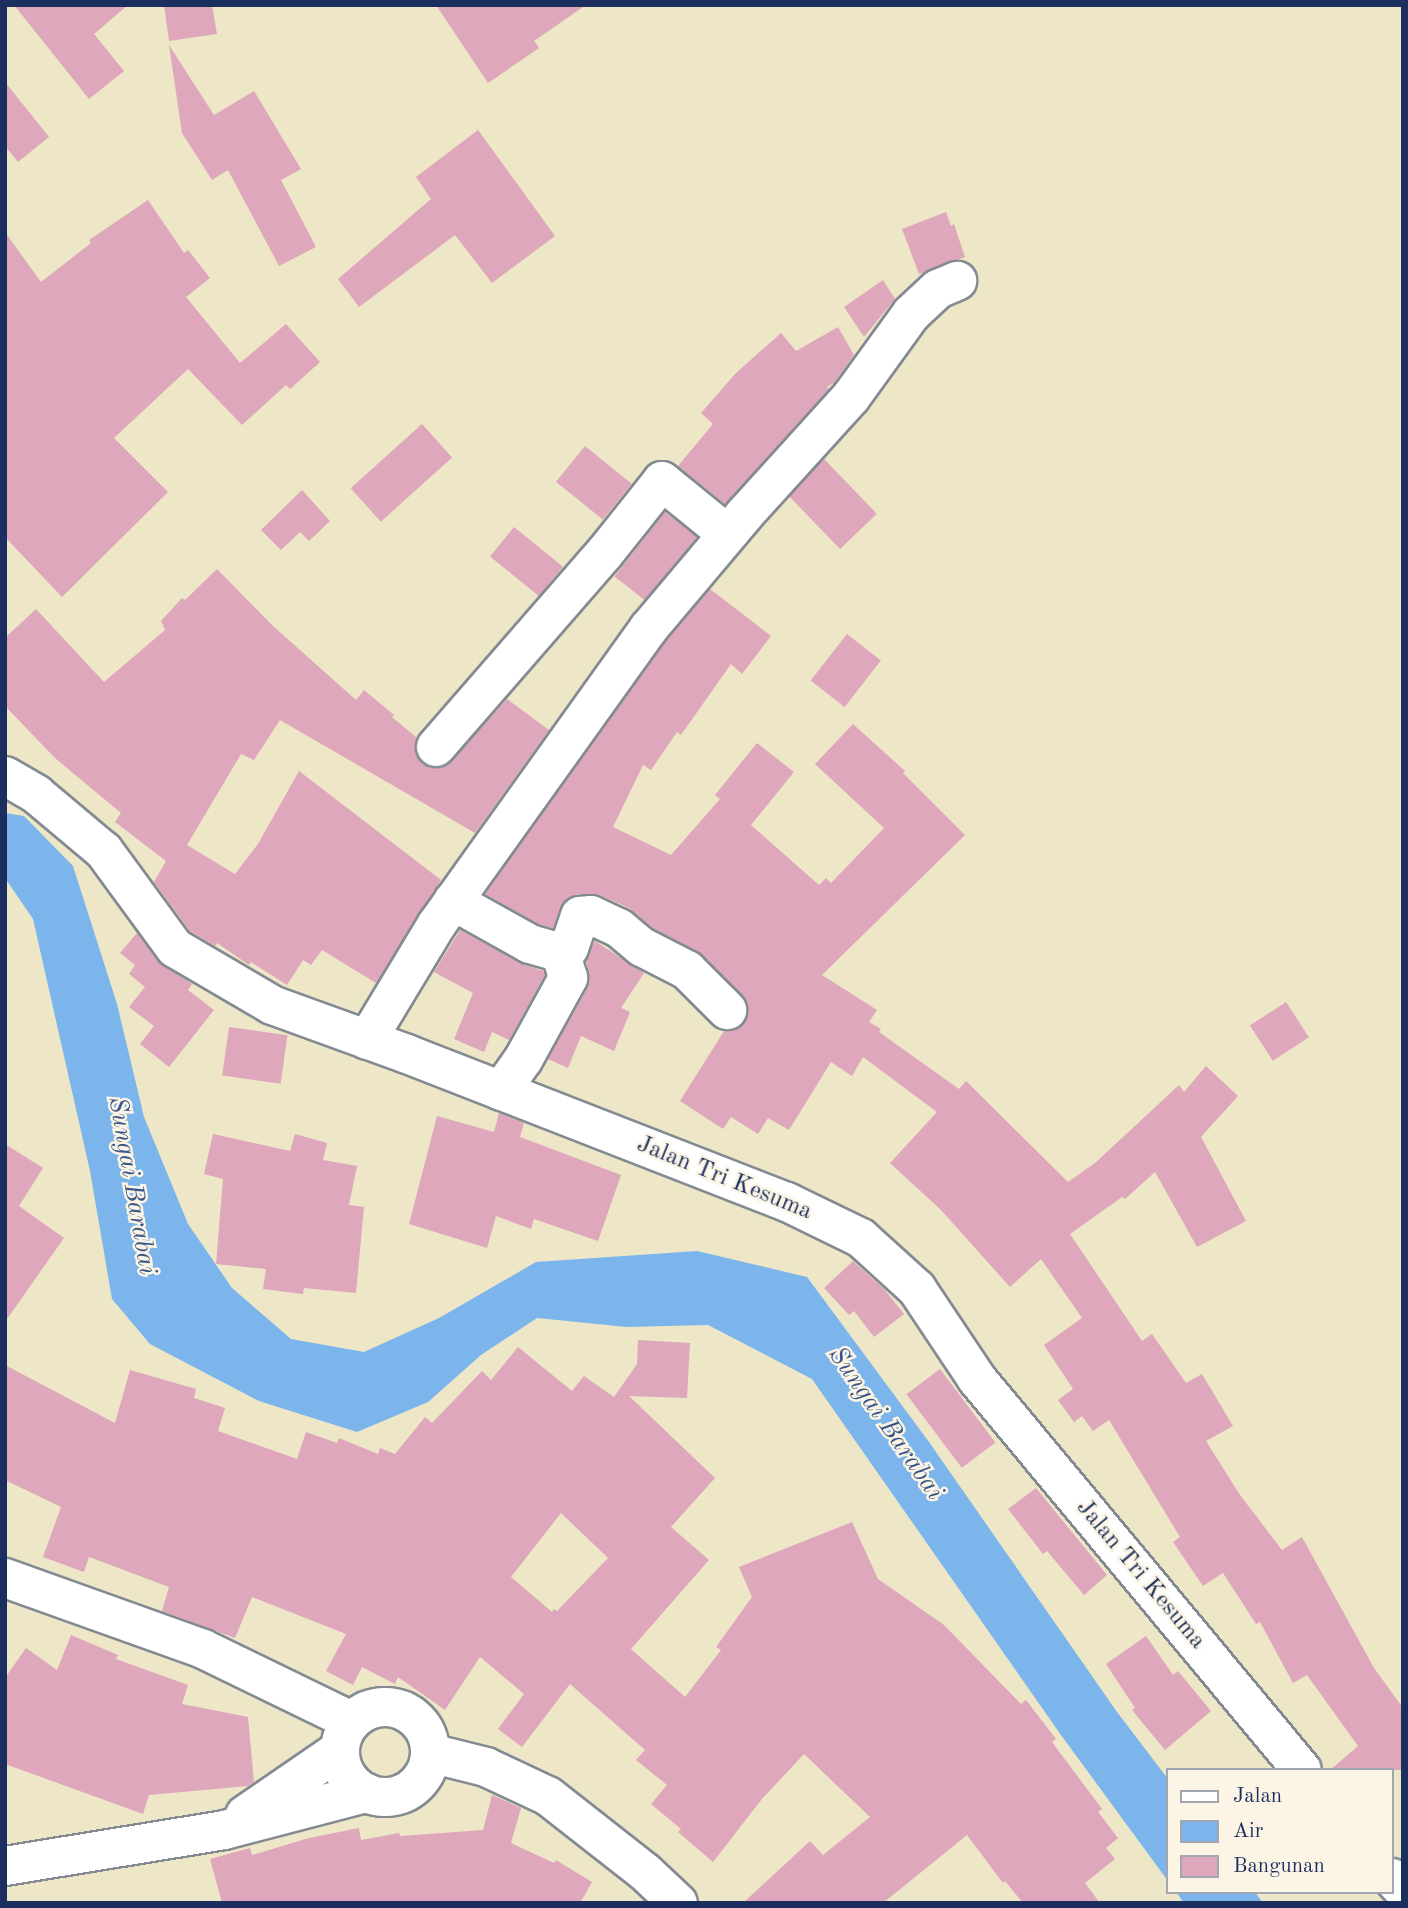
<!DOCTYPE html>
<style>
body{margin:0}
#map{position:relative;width:1408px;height:1908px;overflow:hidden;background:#ede6c7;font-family:"Old Standard TT",serif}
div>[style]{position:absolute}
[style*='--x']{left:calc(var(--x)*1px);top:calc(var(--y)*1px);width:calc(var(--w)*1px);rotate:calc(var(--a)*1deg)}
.water>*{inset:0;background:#7bb5ec}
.building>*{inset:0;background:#dfa7bb;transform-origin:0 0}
.roads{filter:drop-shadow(2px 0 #848a92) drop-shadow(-2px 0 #848a92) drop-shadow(0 2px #848a92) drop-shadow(0 -2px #848a92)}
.minor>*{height:38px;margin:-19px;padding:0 19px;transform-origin:19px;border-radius:19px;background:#fff}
.tertiary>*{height:38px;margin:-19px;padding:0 19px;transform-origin:19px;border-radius:19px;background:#fff}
.secondary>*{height:38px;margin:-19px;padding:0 19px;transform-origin:19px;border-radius:19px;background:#fff}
.secondary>.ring{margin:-19px;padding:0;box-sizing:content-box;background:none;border:38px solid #fff;border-radius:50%}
span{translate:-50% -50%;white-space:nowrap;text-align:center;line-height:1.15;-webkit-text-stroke:5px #fcf5e5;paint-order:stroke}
.street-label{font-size:24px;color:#1b2f5e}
.water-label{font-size:26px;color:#385789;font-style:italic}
.frame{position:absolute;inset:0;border:7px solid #1b2f5e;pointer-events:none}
.legend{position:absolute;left:1166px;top:1768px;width:228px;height:126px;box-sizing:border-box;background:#fcf5e5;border:2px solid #a2a6af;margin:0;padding:9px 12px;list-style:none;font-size:21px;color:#1b2f5e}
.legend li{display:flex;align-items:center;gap:14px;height:35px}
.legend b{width:35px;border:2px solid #a2a6af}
</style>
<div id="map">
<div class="water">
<i style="clip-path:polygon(5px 813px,24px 816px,73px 866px,117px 1004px,144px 1117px,188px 1224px,232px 1288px,291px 1339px,364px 1352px,439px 1318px,536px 1262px,697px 1251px,807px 1277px,929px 1442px,1117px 1712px,1168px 1779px,1168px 1881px,1061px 1735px,812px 1379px,708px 1325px,627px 1327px,537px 1318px,481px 1355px,428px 1402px,357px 1432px,259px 1401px,150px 1344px,112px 1299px,90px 1171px,33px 919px,5px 878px)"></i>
<i style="clip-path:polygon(1176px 1892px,1255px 1892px,1263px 1903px,1184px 1903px)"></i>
</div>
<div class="building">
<i style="clip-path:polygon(14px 5px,128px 5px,94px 34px,124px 71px,89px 99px)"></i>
<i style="clip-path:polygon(164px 5px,212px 5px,217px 34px,169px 41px)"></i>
<i style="clip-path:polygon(436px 5px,586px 5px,534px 41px,539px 48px,488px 83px)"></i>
<i style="clip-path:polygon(169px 45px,214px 115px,254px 91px,301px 169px,281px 180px,316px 247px,279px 266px,228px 170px,212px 180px,182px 133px)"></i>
<i style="clip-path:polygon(5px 82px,49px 137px,18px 162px,5px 146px)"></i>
<i style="clip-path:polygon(478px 130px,555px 236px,492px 283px,455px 235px,359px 307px,338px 279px,431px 199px,416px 177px)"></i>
<i style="clip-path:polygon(148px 200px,184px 253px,188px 250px,210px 278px,186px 297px,240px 363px,286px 324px,320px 362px,290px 389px,286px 385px,242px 425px,188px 369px,114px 438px,168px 492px,62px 597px,5px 537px,5px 232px,41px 282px,91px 243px,89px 240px)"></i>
<i style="clip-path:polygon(946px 212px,951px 226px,954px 224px,965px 257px,919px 274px,902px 229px)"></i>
<i style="clip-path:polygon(883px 280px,895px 299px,864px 337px,844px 307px)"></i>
<i style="clip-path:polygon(838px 327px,854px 355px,835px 382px,827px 387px,829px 389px,725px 504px,678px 466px,713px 424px,701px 413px,736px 373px,781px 333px,796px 351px)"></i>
<i style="left:422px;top:424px;width:45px;height:96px;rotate:48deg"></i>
<i style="left:585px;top:446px;width:60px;height:46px;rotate:39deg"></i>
<i style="left:824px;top:459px;width:76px;height:51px;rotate:46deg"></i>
<i style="clip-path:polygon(302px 490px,330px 521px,309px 541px,300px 532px,281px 550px,261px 530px)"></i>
<i style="left:665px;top:512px;width:41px;height:82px;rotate:38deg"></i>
<i style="left:514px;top:527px;width:63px;height:38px;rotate:39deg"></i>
<i style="clip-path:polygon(217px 569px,273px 626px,356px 700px,364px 690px,394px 715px,392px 717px,417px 738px,416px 755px,422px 764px,431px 768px,442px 768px,452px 761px,507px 699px,549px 730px,475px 833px,280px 720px,254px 760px,241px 754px,187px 845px,235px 874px,258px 844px,299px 771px,441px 880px,376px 983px,322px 950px,311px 965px,303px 960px,287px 985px,251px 962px,249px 965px,217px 943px,215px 946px,190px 931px,154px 882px,166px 861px,115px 822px,121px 813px,55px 758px,5px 706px,5px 638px,36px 609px,104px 682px,165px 630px,161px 621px,182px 598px,185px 600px)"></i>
<i style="clip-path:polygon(710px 589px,771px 636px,742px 674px,731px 664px,681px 735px,677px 732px,651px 770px,643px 765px,613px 827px,671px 855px,720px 799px,715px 795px,757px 743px,794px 772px,751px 825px,819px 885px,826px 878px,831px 883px,884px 828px,815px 764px,853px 724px,905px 771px,903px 773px,965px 835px,822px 975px,877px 1010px,869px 1022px,881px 1029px,879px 1032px,959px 1089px,966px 1081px,1068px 1182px,1095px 1163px,1179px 1085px,1184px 1092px,1206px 1066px,1238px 1096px,1201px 1137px,1246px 1221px,1197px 1247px,1155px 1172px,1125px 1199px,1122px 1197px,1070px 1234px,1142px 1341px,1152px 1334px,1186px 1383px,1202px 1374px,1233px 1426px,1206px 1441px,1240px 1495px,1282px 1550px,1302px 1537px,1374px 1668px,1403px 1708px,1403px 1770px,1330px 1770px,1358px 1746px,1307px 1675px,1293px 1683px,1260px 1622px,1256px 1624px,1223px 1573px,1203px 1586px,1173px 1542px,1180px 1537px,1109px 1420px,1093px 1431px,1082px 1416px,1074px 1422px,1058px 1400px,1073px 1389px,1044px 1345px,1082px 1318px,1041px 1259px,1010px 1287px,941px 1210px,890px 1163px,937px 1112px,863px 1057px,852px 1076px,831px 1062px,789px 1130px,768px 1118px,758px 1134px,731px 1117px,723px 1129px,680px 1101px,724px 1031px,733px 1031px,743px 1025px,748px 1016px,748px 1005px,742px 995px,702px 955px,654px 929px,629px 908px,600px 895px,578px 894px,567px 898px,553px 928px,538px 924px,485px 894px,666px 641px)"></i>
<i style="left:847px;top:634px;width:43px;height:59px;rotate:38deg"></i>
<i style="clip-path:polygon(460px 930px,520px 963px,543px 971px,545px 975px,509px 1040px,492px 1032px,484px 1052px,454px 1039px,473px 993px,434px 972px)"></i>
<i style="clip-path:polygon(137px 933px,158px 961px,192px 984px,188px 990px,214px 1010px,169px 1067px,140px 1044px,154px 1026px,129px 1007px,145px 987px,129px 974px,135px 965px,120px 953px)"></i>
<i style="clip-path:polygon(595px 941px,644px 973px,621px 1008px,630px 1012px,614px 1051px,581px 1036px,568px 1068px,548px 1059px,587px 989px,589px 973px,586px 960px)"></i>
<i style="left:1286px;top:1002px;width:42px;height:43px;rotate:57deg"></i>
<i style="left:229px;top:1027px;width:59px;height:49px;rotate:8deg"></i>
<i style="clip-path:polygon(499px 1113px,524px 1123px,520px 1137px,621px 1175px,598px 1241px,534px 1219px,531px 1229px,496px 1216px,487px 1248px,409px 1224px,437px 1116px,494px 1132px)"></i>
<i style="clip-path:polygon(213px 1134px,290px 1151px,295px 1134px,327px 1143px,323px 1160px,357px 1166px,349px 1205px,364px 1207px,356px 1293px,304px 1288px,303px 1294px,263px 1289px,266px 1269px,216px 1264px,223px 1179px,204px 1174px)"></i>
<i style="clip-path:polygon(5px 1144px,43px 1168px,19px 1206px,64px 1238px,5px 1322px)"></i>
<i style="clip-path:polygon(853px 1261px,884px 1289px,904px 1314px,874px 1337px,854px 1311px,849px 1315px,824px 1288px)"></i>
<i style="clip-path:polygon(evenodd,638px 1340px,690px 1343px,687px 1398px,629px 1396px,715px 1478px,671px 1527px,709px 1560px,631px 1649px,685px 1697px,721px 1650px,716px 1647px,752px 1597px,739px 1567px,852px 1522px,878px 1579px,944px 1625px,1021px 1704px,1026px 1700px,1056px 1739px,1052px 1742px,1102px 1809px,1098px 1812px,1118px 1838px,1106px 1848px,1115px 1859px,1085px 1883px,1100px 1903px,1023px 1903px,1005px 1881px,1003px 1883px,967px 1835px,883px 1903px,743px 1903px,810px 1841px,823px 1855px,870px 1817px,804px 1754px,762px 1799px,713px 1862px,678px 1832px,681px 1829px,651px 1804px,667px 1785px,636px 1760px,645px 1750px,570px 1684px,522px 1747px,498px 1729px,524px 1694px,480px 1657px,445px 1710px,398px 1677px,395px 1684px,362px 1667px,353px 1685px,326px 1671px,346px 1634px,252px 1597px,235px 1638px,162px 1611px,169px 1587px,89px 1557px,84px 1572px,43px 1557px,61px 1507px,5px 1480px,5px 1365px,115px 1423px,130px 1370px,196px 1389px,194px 1398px,225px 1408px,218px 1431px,297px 1459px,306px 1432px,337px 1443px,339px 1438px,378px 1454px,380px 1448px,395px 1454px,425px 1417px,432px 1423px,482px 1371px,491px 1380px,518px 1347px,572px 1391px,584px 1376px,614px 1397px,637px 1364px,638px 1340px,561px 1513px,608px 1558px,557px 1611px,554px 1609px,552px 1612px,511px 1577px,561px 1513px)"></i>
<i style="left:940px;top:1369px;width:92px;height:42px;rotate:53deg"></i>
<i style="clip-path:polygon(1036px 1488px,1107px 1575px,1084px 1595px,1047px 1551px,1043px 1554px,1008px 1509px)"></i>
<i style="clip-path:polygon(71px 1635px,118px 1655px,116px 1659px,188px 1685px,182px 1704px,248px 1717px,254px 1782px,248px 1786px,149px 1795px,143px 1814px,5px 1764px,5px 1678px,26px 1648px,57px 1670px)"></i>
<i style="clip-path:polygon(1146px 1636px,1173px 1675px,1178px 1671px,1211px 1711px,1165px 1750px,1132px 1710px,1135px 1708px,1106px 1664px)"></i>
<i style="clip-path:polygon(492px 1795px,521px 1808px,511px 1843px,554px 1863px,556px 1860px,592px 1882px,580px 1903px,222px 1903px,210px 1859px,250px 1848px,252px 1855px,309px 1838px,359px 1828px,361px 1840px,399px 1833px,400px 1836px,483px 1830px)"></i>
</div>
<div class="roads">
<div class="minor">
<i style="--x:436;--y:747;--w:256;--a:-49"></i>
<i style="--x:604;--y:554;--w:93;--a:-51.5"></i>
<i style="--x:662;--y:481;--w:84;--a:39.2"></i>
<i style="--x:5;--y:776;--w:36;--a:30"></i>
<i style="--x:36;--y:794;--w:89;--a:40"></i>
<i style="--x:104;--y:851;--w:120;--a:53.8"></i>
<i style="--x:175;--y:948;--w:113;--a:30.4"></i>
<i style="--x:272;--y:1005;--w:144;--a:19.9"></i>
<i style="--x:407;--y:1054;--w:408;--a:21.3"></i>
<i style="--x:787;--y:1202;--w:82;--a:25.9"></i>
<i style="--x:861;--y:1238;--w:76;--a:42.3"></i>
<i style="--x:917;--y:1289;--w:108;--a:56.3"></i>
<i style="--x:977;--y:1379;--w:508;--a:50.27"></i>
<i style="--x:453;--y:901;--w:88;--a:29.2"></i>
<i style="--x:530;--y:944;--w:32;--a:16"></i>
<i style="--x:561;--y:953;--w:9;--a:-32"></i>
<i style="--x:569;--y:948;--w:34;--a:-71"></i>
<i style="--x:580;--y:916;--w:11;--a:-5"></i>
<i style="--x:591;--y:915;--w:31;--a:25"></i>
<i style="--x:619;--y:928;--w:30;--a:40"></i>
<i style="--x:642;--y:947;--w:51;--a:27.1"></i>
<i style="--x:687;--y:970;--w:57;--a:45"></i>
<i style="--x:367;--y:1040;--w:135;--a:-58.9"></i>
<i style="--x:437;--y:924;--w:364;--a:-54.4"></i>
<i style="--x:649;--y:628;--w:148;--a:-49.9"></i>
<i style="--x:744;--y:515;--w:159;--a:-47.8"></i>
<i style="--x:851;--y:397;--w:102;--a:-54.1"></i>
<i style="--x:911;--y:314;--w:37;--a:-43"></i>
<i style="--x:938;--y:289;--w:21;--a:-23"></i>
<i style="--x:501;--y:1091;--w:38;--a:-55"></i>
<i style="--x:523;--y:1060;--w:94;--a:-61.2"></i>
<i style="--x:568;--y:978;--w:26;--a:-106"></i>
<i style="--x:1392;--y:1878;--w:16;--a:47"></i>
</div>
<div class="tertiary">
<i style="--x:245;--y:1815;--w:113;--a:-34.5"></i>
<i style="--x:5;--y:1866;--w:222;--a:-9.3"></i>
<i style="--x:224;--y:1830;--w:147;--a:-14.6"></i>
</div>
<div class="secondary">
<i style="--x:5;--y:1578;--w:210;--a:19.7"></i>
<i style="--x:203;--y:1649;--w:165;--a:25.9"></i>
<i class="ring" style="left:340px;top:1707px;width:52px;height:52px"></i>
<i style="--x:430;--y:1753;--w:58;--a:14"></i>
<i style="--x:486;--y:1767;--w:68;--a:25.1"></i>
<i style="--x:548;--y:1796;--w:123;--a:38.1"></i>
<i style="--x:645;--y:1872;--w:45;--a:43.2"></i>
</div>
</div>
<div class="street-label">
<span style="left:724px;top:1179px;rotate:22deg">Jalan Tri Kesuma</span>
<span style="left:1140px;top:1575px;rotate:50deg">Jalan Tri Kesuma</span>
</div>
<div class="water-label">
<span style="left:131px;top:1186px;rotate:80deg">Sungai Barabai</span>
<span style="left:885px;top:1424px;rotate:55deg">Sungai Barabai</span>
</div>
<div class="frame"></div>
<ul class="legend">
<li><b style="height:9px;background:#fff"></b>Jalan</li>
<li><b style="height:19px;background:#7bb5ec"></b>Air</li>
<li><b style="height:19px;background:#dfa7bb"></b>Bangunan</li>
</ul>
</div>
